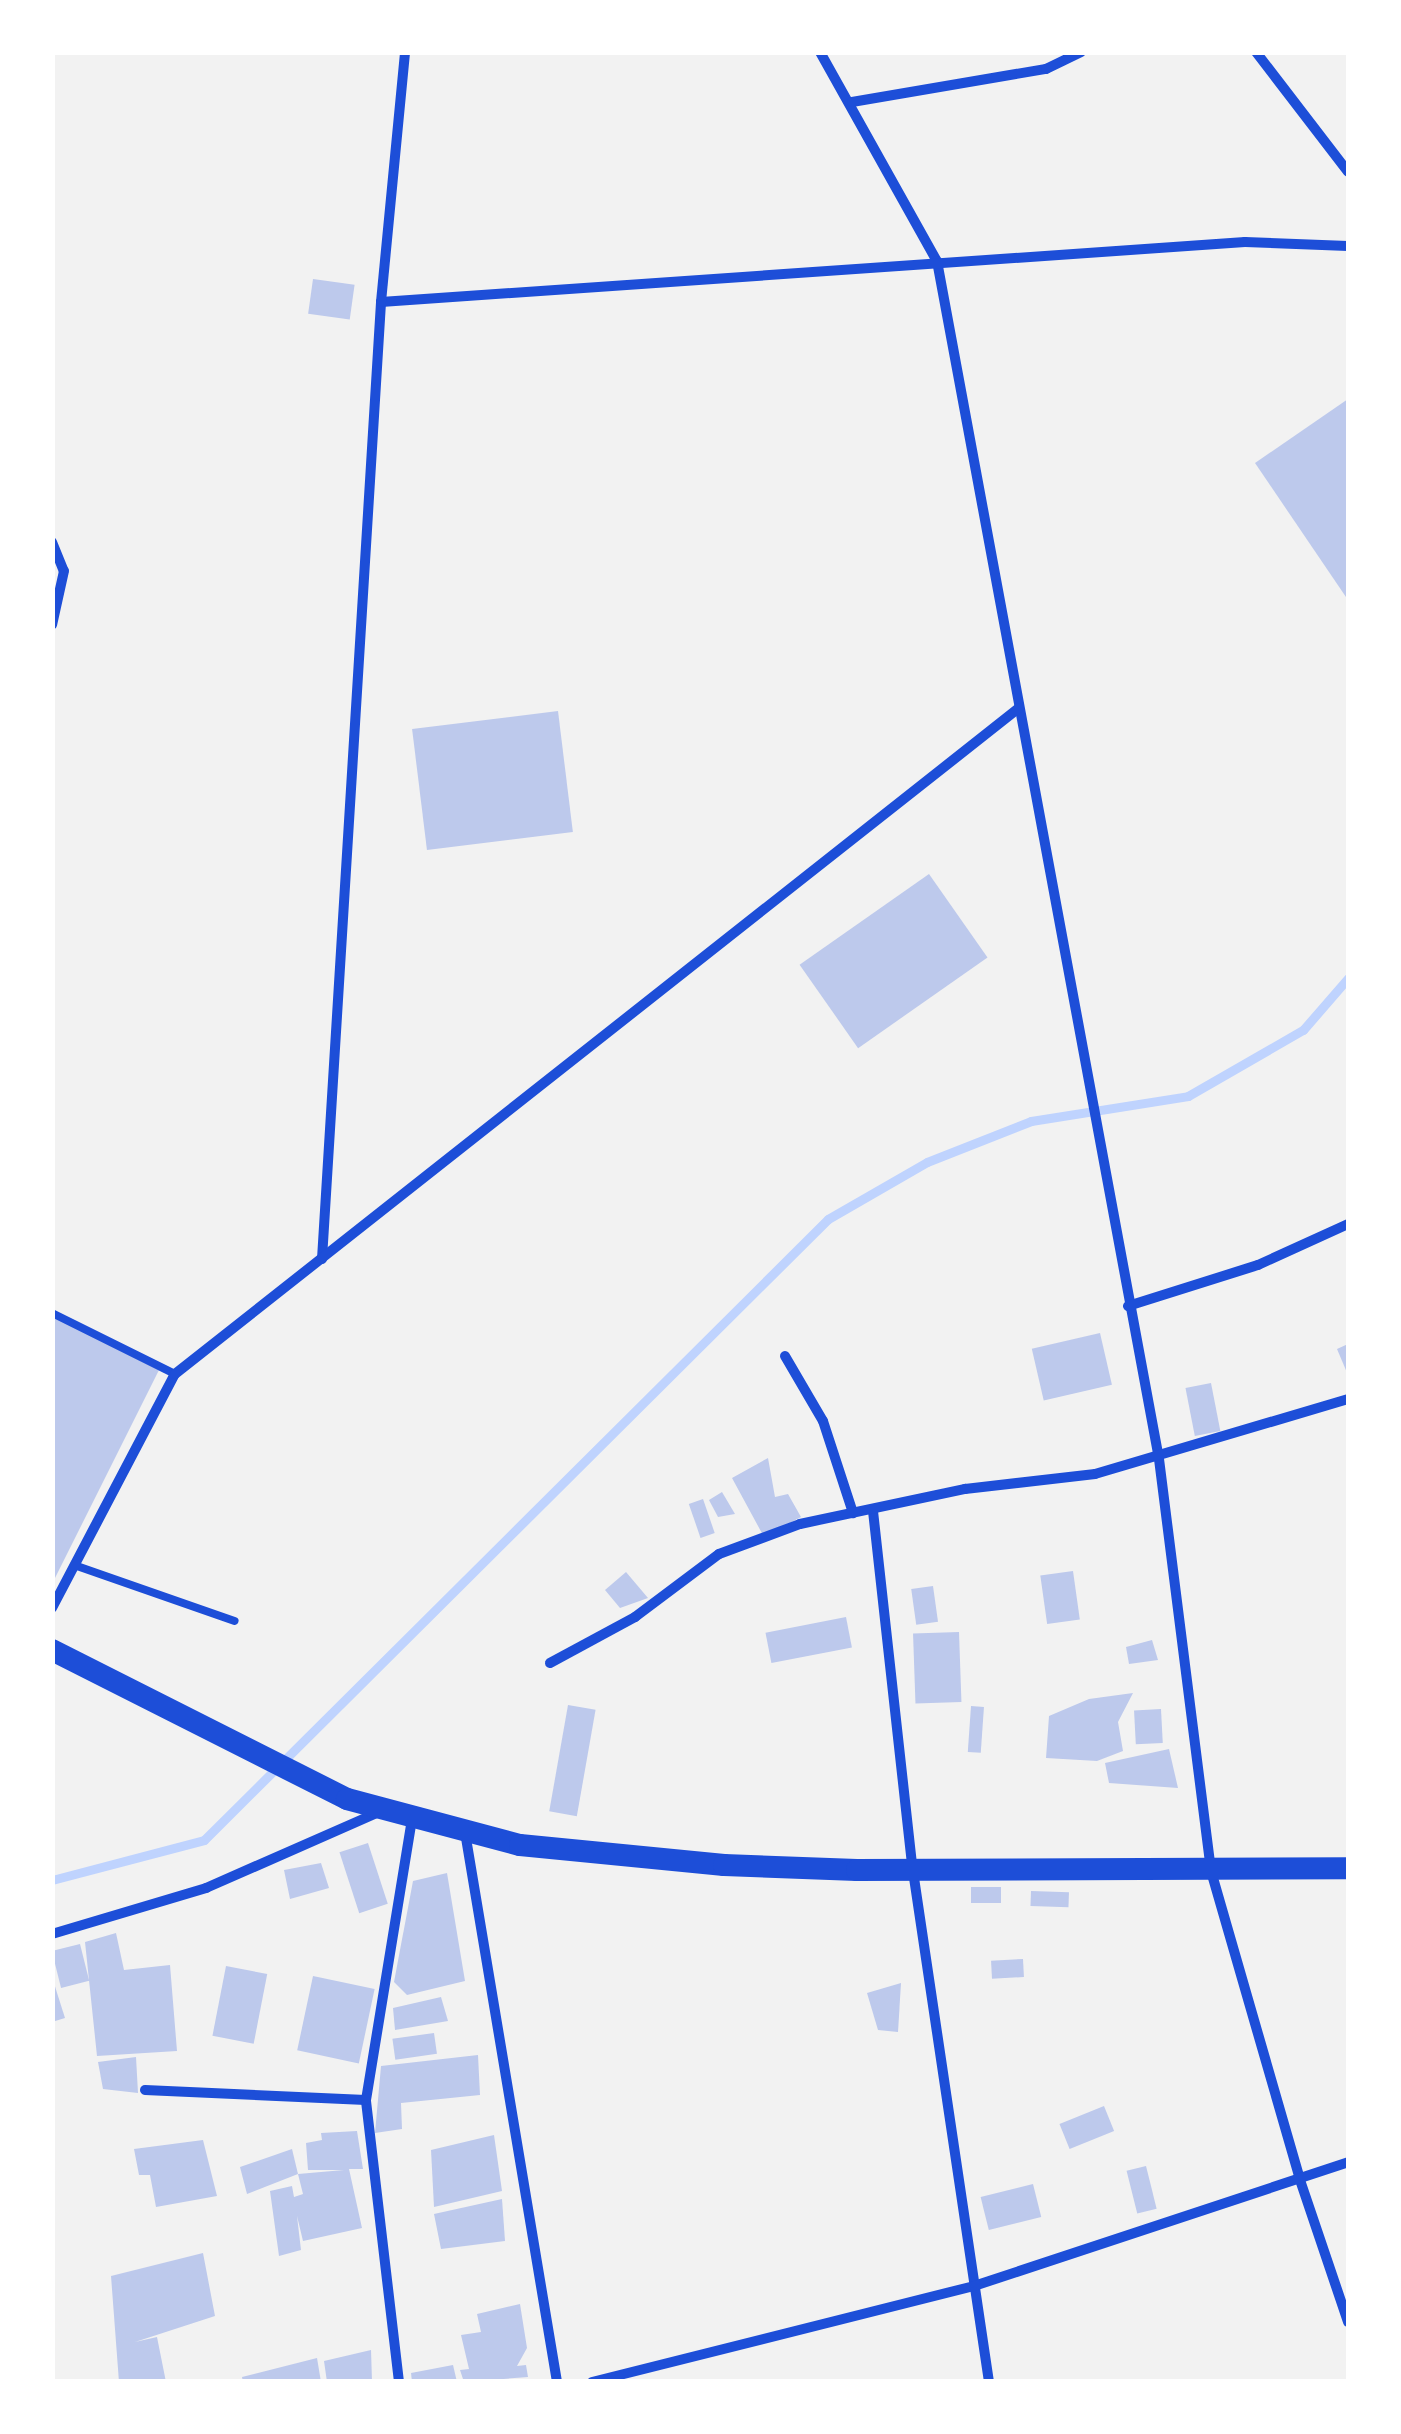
<!DOCTYPE html>
<style>
body{margin:0}
#map{position:relative;width:1401px;height:2434px;overflow:hidden;background:#f2f2f2;font-family:"Work Sans",sans-serif}
div>[style]{position:absolute}
[style*='--x']{left:calc(var(--x)*1px);top:calc(var(--y)*1px);width:calc(var(--w)*1px);rotate:calc(var(--a)*1deg)}
.stream>*{height:9px;margin:-4.5px;padding:0 4.5px;transform-origin:4.5px;border-radius:4.5px;background:#bfd3fe}
.building>*{inset:0;background:#bdc9ec;transform-origin:0 0}
.service>*{height:8px;margin:-4px;padding:0 4px;transform-origin:4px;border-radius:4px;background:#1d4ed8}
.minor>*{height:10px;margin:-5px;padding:0 5px;transform-origin:5px;border-radius:5px;background:#1d4ed8}
.primary>*{height:22px;margin:-11px;padding:0 11px;transform-origin:11px;border-radius:11px;background:#1d4ed8}
span{translate:-50% -50%;white-space:nowrap;text-align:center;line-height:1.15;-webkit-text-stroke:9px #fff;paint-order:stroke}
.frame{position:absolute;inset:0;border:55px solid #fff;pointer-events:none}
</style>
<div id="map">
<div class="stream">
<i style="--x:52;--y:1880;--w:157;--a:-14.7"></i>
<i style="--x:204;--y:1840;--w:880;--a:-44.86"></i>
<i style="--x:828;--y:1219;--w:114;--a:-29.9"></i>
<i style="--x:927;--y:1162;--w:112;--a:-21.5"></i>
<i style="--x:1031;--y:1121;--w:159;--a:-9"></i>
<i style="--x:1188;--y:1096;--w:133;--a:-29.9"></i>
<i style="--x:1303;--y:1030;--w:69;--a:-49.1"></i>
</div>
<div class="building">
<i style="left:313px;top:279px;width:42px;height:35px;rotate:8deg"></i>
<i style="clip-path:polygon(1348px 399px,1348px 600px,1255px 463px)"></i>
<i style="left:558px;top:711px;width:122px;height:147px;rotate:83deg"></i>
<i style="left:929px;top:874px;width:102px;height:158px;rotate:55deg"></i>
<i style="clip-path:polygon(52px 1316px,159px 1370px,52px 1584px)"></i>
<i style="left:1100px;top:1333px;width:53px;height:70px;rotate:77deg"></i>
<i style="clip-path:polygon(1348px 1344px,1348px 1375px,1337px 1349px)"></i>
<i style="left:1211px;top:1383px;width:49px;height:26px;rotate:79deg"></i>
<i style="clip-path:polygon(768px 1458px,775px 1497px,788px 1494px,801px 1517px,764px 1537px,732px 1478px)"></i>
<i style="clip-path:polygon(722px 1492px,735px 1514px,718px 1517px,709px 1500px)"></i>
<i style="left:703px;top:1499px;width:36px;height:15px;rotate:71deg"></i>
<i style="left:1073px;top:1571px;width:49px;height:33px;rotate:82deg"></i>
<i style="clip-path:polygon(626px 1572px,648px 1598px,620px 1608px,605px 1590px)"></i>
<i style="left:933px;top:1586px;width:36px;height:22px;rotate:82deg"></i>
<i style="left:846px;top:1617px;width:31px;height:82px;rotate:79deg"></i>
<i style="left:959px;top:1632px;width:70px;height:46px;rotate:88deg"></i>
<i style="clip-path:polygon(1152px 1640px,1158px 1660px,1129px 1664px,1126px 1647px)"></i>
<i style="clip-path:polygon(1133px 1693px,1118px 1722px,1123px 1751px,1097px 1761px,1046px 1758px,1049px 1716px,1089px 1699px)"></i>
<i style="left:568px;top:1705px;width:28px;height:108px;rotate:10deg"></i>
<i style="left:971px;top:1706px;width:13px;height:46px;rotate:4deg"></i>
<i style="left:1161px;top:1709px;width:34px;height:27px;rotate:87deg"></i>
<i style="clip-path:polygon(1169px 1749px,1178px 1788px,1109px 1783px,1105px 1763px)"></i>
<i style="left:368px;top:1843px;width:64px;height:30px;rotate:72deg"></i>
<i style="clip-path:polygon(321px 1863px,329px 1888px,290px 1899px,284px 1870px)"></i>
<i style="clip-path:polygon(447px 1873px,465px 1981px,407px 1995px,394px 1982px,413px 1881px)"></i>
<i style="left:1001px;top:1887px;width:16px;height:30px;rotate:90deg"></i>
<i style="left:1031px;top:1891px;width:38px;height:15px;rotate:2deg"></i>
<i style="clip-path:polygon(116px 1933px,124px 1970px,170px 1965px,177px 2051px,97px 2056px,85px 1942px)"></i>
<i style="left:80px;top:1944px;width:38px;height:29px;rotate:76deg"></i>
<i style="left:1023px;top:1959px;width:18px;height:32px;rotate:87deg"></i>
<i style="left:226px;top:1966px;width:42px;height:71px;rotate:11deg"></i>
<i style="left:313px;top:1976px;width:63px;height:76px;rotate:12deg"></i>
<i style="clip-path:polygon(52px 1977px,65px 2018px,52px 2022px)"></i>
<i style="clip-path:polygon(901px 1983px,898px 2032px,878px 2030px,867px 1993px)"></i>
<i style="clip-path:polygon(441px 1997px,448px 2021px,395px 2030px,393px 2008px)"></i>
<i style="left:434px;top:2033px;width:21px;height:42px;rotate:82deg"></i>
<i style="clip-path:polygon(478px 2055px,480px 2095px,401px 2103px,402px 2129px,375px 2133px,381px 2066px)"></i>
<i style="clip-path:polygon(136px 2057px,138px 2093px,103px 2089px,98px 2062px)"></i>
<i style="left:1104px;top:2106px;width:27px;height:48px;rotate:68deg"></i>
<i style="clip-path:polygon(357px 2131px,363px 2169px,349px 2169px,362px 2228px,303px 2241px,297px 2216px,301px 2250px,279px 2256px,270px 2191px,292px 2186px,294px 2197px,303px 2194px,298px 2174px,344px 2170px,308px 2170px,306px 2143px,322px 2140px,321px 2133px)"></i>
<i style="clip-path:polygon(494px 2135px,502px 2191px,434px 2207px,431px 2150px)"></i>
<i style="clip-path:polygon(203px 2140px,217px 2196px,156px 2207px,150px 2175px,139px 2175px,134px 2149px)"></i>
<i style="clip-path:polygon(292px 2149px,298px 2174px,247px 2194px,240px 2167px)"></i>
<i style="left:1146px;top:2166px;width:44px;height:20px;rotate:76deg"></i>
<i style="left:1033px;top:2184px;width:34px;height:54px;rotate:76deg"></i>
<i style="clip-path:polygon(502px 2199px,505px 2241px,441px 2249px,434px 2214px)"></i>
<i style="clip-path:polygon(203px 2253px,215px 2316px,135px 2342px,157px 2337px,166px 2382px,119px 2382px,111px 2276px)"></i>
<i style="clip-path:polygon(520px 2304px,527px 2348px,517px 2366px,526px 2365px,528px 2377px,464px 2382px,460px 2370px,469px 2369px,461px 2335px,481px 2332px,477px 2314px)"></i>
<i style="clip-path:polygon(371px 2350px,372px 2382px,327px 2382px,324px 2361px)"></i>
<i style="clip-path:polygon(317px 2358px,321px 2382px,243px 2382px,242px 2377px)"></i>
<i style="clip-path:polygon(453px 2365px,457px 2382px,412px 2382px,411px 2373px)"></i>
</div>
<div class="service">
<i style="--x:52;--y:1313;--w:137;--a:26.4"></i>
<i style="--x:74;--y:1565;--w:170;--a:19.2"></i>
</div>
<div class="minor">
<i style="--x:820;--y:52;--w:240;--a:60.8"></i>
<i style="--x:937;--y:261;--w:1218;--a:79.5"></i>
<i style="--x:1159;--y:1459;--w:415;--a:82.8"></i>
<i style="--x:1211;--y:1871;--w:322;--a:73.9"></i>
<i style="--x:1300;--y:2180;--w:150;--a:71.3"></i>
<i style="--x:1256;--y:52;--w:151;--a:52.5"></i>
<i style="--x:852;--y:102;--w:197;--a:-9.7"></i>
<i style="--x:1046;--y:69;--w:39;--a:-26"></i>
<i style="--x:381;--y:302;--w:866;--a:-3.97"></i>
<i style="--x:1245;--y:242;--w:103;--a:2.2"></i>
<i style="--x:52;--y:542;--w:31;--a:68"></i>
<i style="--x:64;--y:571;--w:55;--a:102.5"></i>
<i style="--x:322;--y:1259;--w:959;--a:-86.47"></i>
<i style="--x:381;--y:302;--w:251;--a:-84.5"></i>
<i style="--x:1128;--y:1306;--w:136;--a:-17.5"></i>
<i style="--x:1258;--y:1265;--w:99;--a:-24.5"></i>
<i style="--x:785;--y:1356;--w:75;--a:59.7"></i>
<i style="--x:823;--y:1421;--w:97;--a:71.9"></i>
<i style="--x:873;--y:1511;--w:362;--a:83.7"></i>
<i style="--x:913;--y:1871;--w:517;--a:81.54"></i>
<i style="--x:52;--y:1608;--w:264;--a:-62.3"></i>
<i style="--x:175;--y:1374;--w:1075;--a:-38.28"></i>
<i style="--x:550;--y:1663;--w:97;--a:-28.4"></i>
<i style="--x:635;--y:1617;--w:105;--a:-36.9"></i>
<i style="--x:719;--y:1554;--w:86;--a:-20.3"></i>
<i style="--x:800;--y:1524;--w:169;--a:-12"></i>
<i style="--x:965;--y:1489;--w:131;--a:-6.6"></i>
<i style="--x:1095;--y:1474;--w:264;--a:-16.5"></i>
<i style="--x:465;--y:1832;--w:558;--a:80.5"></i>
<i style="--x:52;--y:1934;--w:161;--a:-16.6"></i>
<i style="--x:206;--y:1888;--w:189;--a:-23.7"></i>
<i style="--x:145;--y:2090;--w:221;--a:2.6"></i>
<i style="--x:399;--y:2382;--w:284;--a:-96.7"></i>
<i style="--x:366;--y:2100;--w:286;--a:-80.7"></i>
<i style="--x:592;--y:2382;--w:394;--a:-14.1"></i>
<i style="--x:974;--y:2286;--w:394;--a:-18.3"></i>
</div>
<div class="primary">
<i style="--x:52;--y:1650;--w:330;--a:26.8"></i>
<i style="--x:347;--y:1799;--w:179;--a:14.9"></i>
<i style="--x:520;--y:1845;--w:205;--a:5.6"></i>
<i style="--x:724;--y:1865;--w:133;--a:2.2"></i>
<i style="--x:857;--y:1870;--w:491;--a:-0.2"></i>
</div>
<div class="frame"></div>
</div>
